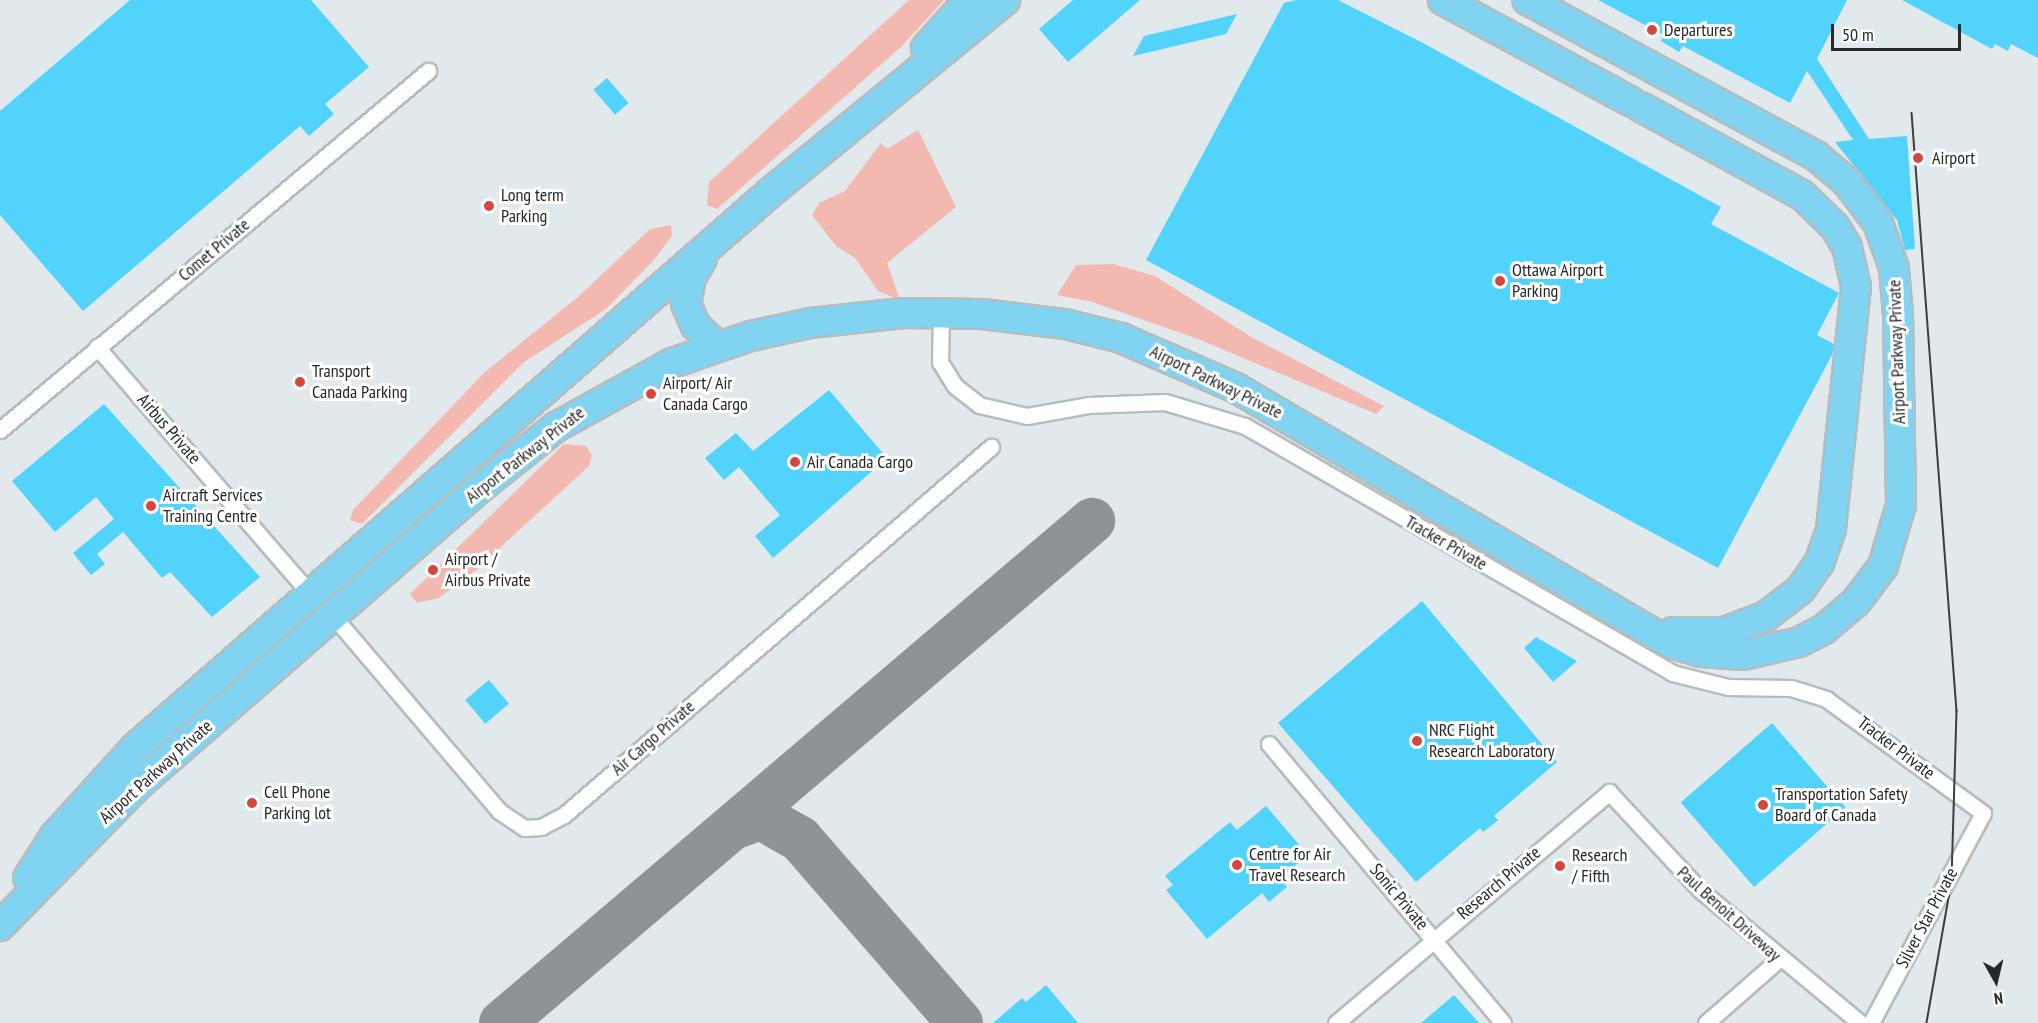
<!DOCTYPE html>
<style>
body{margin:0}
#map{position:relative;width:2038px;height:1023px;overflow:hidden;background:#e2e9ec;font-family:"PT Sans Narrow",sans-serif}
div>[style]{position:absolute}
[style*='--x']{left:calc(var(--x)*1px);top:calc(var(--y)*1px);width:calc(var(--w)*1px);rotate:calc(var(--a)*1deg)}
.green>*{inset:0;background:#f3b9b1}
.taxiway>*{height:46px;margin:-23px;padding:0 23px;transform-origin:23px;border-radius:23px;background:#8e9496}
.building>*{inset:0;background:#52d3fc;transform-origin:0 0}
.roads{filter:drop-shadow(2px 0 #b6bdbf) drop-shadow(-2px 0 #b6bdbf) drop-shadow(0 2px #b6bdbf) drop-shadow(0 -2px #b6bdbf)}
.street>*{height:15px;margin:-7.5px;padding:0 7.5px;transform-origin:7.5px;border-radius:7.5px;background:#fff}
.highway>*{height:28px;margin:-14px;padding:0 14px;transform-origin:14px;border-radius:14px;background:#80d4f2}
.tram>*{height:1.5px;margin:-0.75px;padding:0 0.75px;transform-origin:0.75px;border-radius:0.75px;background:#3a3e3f}
.dots>*{width:16px;height:16px;translate:-50% -50%;box-sizing:border-box;border:3px solid #fff;border-radius:50%}
span{translate:-50% -50%;white-space:nowrap;text-align:center;line-height:1.15;-webkit-text-stroke:6px #fff;paint-order:stroke}
.poi-label{font-size:18px;color:#252829}
.left{translate:0 -50%;text-align:left}
.street-label{font-size:18px;color:#252829}
.north{position:absolute;left:1966px;top:951px;width:60px;height:60px;-webkit-text-stroke:4px #fff;paint-order:stroke;rotate:172deg;font-size:16px;font-weight:700;line-height:24px;text-align:center;color:#252829}
.north::after{content:'';display:block;margin:auto;width:21px;height:27px;background:#252829;clip-path:polygon(50% 0,100% 100%,50% 72%,0 100%)}
.scale{position:absolute;left:1831px;top:24px;width:130px;height:27px;box-sizing:border-box;border:3px solid #252829;border-top:0;padding-left:8px;font-size:18px;line-height:21px;white-space:nowrap;color:#252829;-webkit-text-stroke:4px #fff;paint-order:stroke}
</style>
<div id="map">
<div class="green">
<i style="clip-path:polygon(909px 0,944px 0,900px 48px,717px 209px,707px 205px,709px 182px)"></i>
<i style="clip-path:polygon(918px 130px,956px 207px,887px 263px,900px 300px,878px 291px,855px 258px,836px 246px,812px 215px,819px 203px,845px 191px,881px 143px,887px 149px)"></i>
<i style="clip-path:polygon(671px 225px,672px 236px,653px 261px,606px 309px,524px 362px,362px 524px,350px 520px,353px 510px,485px 372px,578px 297px,650px 229px)"></i>
<i style="clip-path:polygon(1113px 264px,1155px 276px,1253px 338px,1384px 406px,1376px 414px,1198px 339px,1092px 302px,1057px 295px,1076px 265px)"></i>
<i style="clip-path:polygon(564px 444px,586px 446px,592px 455px,589px 466px,476px 570px,439px 598px,417px 603px,410px 594px)"></i>
</div>
<div class="taxiway">
<i style="--x:733;--y:827;--w:30;--a:-20"></i>
<i style="--x:761;--y:817;--w:45;--a:29.4"></i>
<i style="--x:800;--y:839;--w:244;--a:49"></i>
<i style="--x:502;--y:1023;--w:775;--a:-40.39"></i>
</div>
<div class="building">
<i style="clip-path:polygon(130px 0,311px 0,369px 67px,325px 104px,334px 114px,309px 136px,300px 126px,83px 311px,0 215px,0 111px)"></i>
<i style="clip-path:polygon(1073px 0,1140px 0,1068px 62px,1039px 29px)"></i>
<i style="clip-path:polygon(1296px 0,1338px 0,1423px 43px,1721px 207px,1711px 224px,1839px 293px,1817px 335px,1834px 344px,1832px 355px,1718px 568px,1146px 260px,1284px 3px)"></i>
<i style="clip-path:polygon(1598px 0,1847px 0,1817px 59px,1869px 139px,1907px 136px,1915px 249px,1905px 250px,1897px 220px,1835px 142px,1853px 140px,1807px 71px,1790px 103px,1683px 46px,1679px 52px,1661px 41px,1664px 35px)"></i>
<i style="clip-path:polygon(1902px 0,2038px 0,2038px 58px,2011px 44px,2008px 51px,1995px 44px,1992px 49px)"></i>
<i style="clip-path:polygon(1237px 14px,1226px 34px,1133px 56px,1144px 36px)"></i>
<i style="left:607px;top:78px;width:33px;height:18px;rotate:49deg"></i>
<i style="clip-path:polygon(829px 390px,887px 458px,773px 558px,755px 536px,780px 515px,739px 467px,724px 480px,705px 458px,736px 433px,753px 451px)"></i>
<i style="clip-path:polygon(104px 404px,260px 577px,212px 617px,170px 572px,162px 578px,123px 532px,97px 554px,105px 564px,91px 575px,73px 553px,114px 519px,96px 497px,55px 532px,12px 481px)"></i>
<i style="clip-path:polygon(1422px 601px,1557px 762px,1494px 816px,1498px 820px,1491px 826px,1483px 832px,1480px 828px,1416px 882px,1278px 723px)"></i>
<i style="clip-path:polygon(1536px 637px,1577px 661px,1553px 682px,1524px 648px)"></i>
<i style="left:489px;top:680px;width:31px;height:31px;rotate:50deg"></i>
<i style="left:1772px;top:723px;width:112px;height:121px;rotate:49deg"></i>
<i style="clip-path:polygon(1266px 806px,1308px 855px,1280px 878px,1287px 887px,1269px 902px,1262px 893px,1207px 939px,1166px 890px,1173px 885px,1165px 876px,1230px 822px,1237px 830px)"></i>
<i style="clip-path:polygon(1046px 985px,1078px 1023px,993px 1023px,1022px 998px,1026px 1002px)"></i>
<i style="clip-path:polygon(1454px 995px,1479px 1023px,1421px 1023px)"></i>
</div>
<div class="roads">
<div class="street">
<i style="--x:941;--y:312;--w:50;--a:91.1"></i>
<i style="--x:940;--y:362;--w:28;--a:58"></i>
<i style="--x:955;--y:386;--w:31;--a:38"></i>
<i style="--x:979;--y:405;--w:49;--a:12.9"></i>
<i style="--x:1027;--y:416;--w:62;--a:-10.2"></i>
<i style="--x:1088;--y:405;--w:77;--a:-2.2"></i>
<i style="--x:1165;--y:402;--w:84;--a:16.7"></i>
<i style="--x:1245;--y:426;--w:493;--a:30"></i>
<i style="--x:1672;--y:673;--w:58;--a:14"></i>
<i style="--x:1728;--y:687;--w:63;--a:0.9"></i>
<i style="--x:1791;--y:688;--w:37;--a:17"></i>
<i style="--x:1826;--y:699;--w:194;--a:36"></i>
<i style="--x:1983;--y:813;--w:238;--a:118.1"></i>
<i style="--x:97;--y:347;--w:326;--a:49.2"></i>
<i style="--x:0;--y:430;--w:559;--a:-39.99"></i>
<i style="--x:334;--y:617;--w:255;--a:49.6"></i>
<i style="--x:499;--y:811;--w:30;--a:34"></i>
<i style="--x:524;--y:828;--w:17;--a:-3"></i>
<i style="--x:541;--y:827;--w:26;--a:-28"></i>
<i style="--x:564;--y:815;--w:564;--a:-40.76"></i>
<i style="--x:1269;--y:744;--w:364;--a:50"></i>
<i style="--x:1336;--y:1023;--w:358;--a:-40.2"></i>
<i style="--x:1609;--y:792;--w:134;--a:47.1"></i>
<i style="--x:1700;--y:890;--w:208;--a:39.7"></i>
<i style="--x:1706;--y:1023;--w:97;--a:-41.2"></i>
</div>
<div class="highway">
<i style="--x:1443;--y:0;--w:213;--a:28.4"></i>
<i style="--x:926;--y:48;--w:64;--a:-48.1"></i>
<i style="--x:1641;--y:107;--w:183;--a:28.7"></i>
<i style="--x:1802;--y:195;--w:46;--a:44.1"></i>
<i style="--x:1835;--y:227;--w:23;--a:59"></i>
<i style="--x:1847;--y:247;--w:41;--a:77.3"></i>
<i style="--x:1856;--y:287;--w:243;--a:95.9"></i>
<i style="--x:1831;--y:529;--w:36;--a:109"></i>
<i style="--x:1819;--y:563;--w:33;--a:125"></i>
<i style="--x:1800;--y:590;--w:43;--a:142.6"></i>
<i style="--x:1766;--y:616;--w:45;--a:159.1"></i>
<i style="--x:1724;--y:632;--w:51;--a:180"></i>
<i style="--x:702;--y:259;--w:21;--a:121"></i>
<i style="--x:691;--y:277;--w:27;--a:100"></i>
<i style="--x:686;--y:304;--w:24;--a:66"></i>
<i style="--x:696;--y:326;--w:29;--a:44"></i>
<i style="--x:28;--y:878;--w:49;--a:-57.6"></i>
<i style="--x:54;--y:837;--w:122;--a:-47.7"></i>
<i style="--x:136;--y:747;--w:845;--a:-41.16"></i>
<i style="--x:772;--y:191;--w:301;--a:-39.3"></i>
<i style="--x:0;--y:926;--w:197;--a:-45.6"></i>
<i style="--x:138;--y:785;--w:456;--a:-41"></i>
<i style="--x:482;--y:486;--w:95;--a:-38.6"></i>
<i style="--x:556;--y:427;--w:132;--a:-28.9"></i>
<i style="--x:672;--y:363;--w:83;--a:-18.9"></i>
<i style="--x:751;--y:336;--w:60;--a:-12.4"></i>
<i style="--x:810;--y:323;--w:94;--a:-6.1"></i>
<i style="--x:903;--y:313;--w:79;--a:0.7"></i>
<i style="--x:982;--y:314;--w:84;--a:6.9"></i>
<i style="--x:1065;--y:324;--w:58;--a:14"></i>
<i style="--x:1121;--y:338;--w:125;--a:23.5"></i>
<i style="--x:1236;--y:388;--w:501;--a:30.45"></i>
<i style="--x:1668;--y:642;--w:34;--a:17"></i>
<i style="--x:1700;--y:652;--w:43;--a:4"></i>
<i style="--x:1743;--y:655;--w:57;--a:-13.1"></i>
<i style="--x:1799;--y:642;--w:28;--a:-27"></i>
<i style="--x:1824;--y:629;--w:42;--a:-40.2"></i>
<i style="--x:1856;--y:602;--w:45;--a:-53.1"></i>
<i style="--x:1883;--y:566;--w:64;--a:-73.6"></i>
<i style="--x:1901;--y:505;--w:190;--a:-90.9"></i>
<i style="--x:1898;--y:315;--w:47;--a:-94.9"></i>
<i style="--x:1894;--y:268;--w:48;--a:-109.6"></i>
<i style="--x:1878;--y:223;--w:51;--a:-127.1"></i>
<i style="--x:1847;--y:182;--w:40;--a:-140"></i>
<i style="--x:1816;--y:156;--w:328;--a:-151.6"></i>
</div>
</div>
<div class="tram">
<i style="--x:1912;--y:113;--w:600;--a:85.7"></i>
<i style="--x:1957;--y:711;--w:170;--a:91.7"></i>
<i style="--x:1952;--y:881;--w:144;--a:100"></i>
</div>
<div class="dots">
<i style="left:1652px;top:30px;background:#d5473e"></i>
<i style="left:1918px;top:158px;background:#d5473e"></i>
<i style="left:489px;top:206px;background:#d5473e"></i>
<i style="left:1500px;top:281px;background:#d5473e"></i>
<i style="left:300px;top:382px;background:#d5473e"></i>
<i style="left:651px;top:394px;background:#d5473e"></i>
<i style="left:795px;top:462px;background:#d5473e"></i>
<i style="left:151px;top:506px;background:#d5473e"></i>
<i style="left:433px;top:570px;background:#d5473e"></i>
<i style="left:1417px;top:741px;background:#d5473e"></i>
<i style="left:252px;top:803px;background:#d5473e"></i>
<i style="left:1763px;top:805px;background:#d5473e"></i>
<i style="left:1237px;top:865px;background:#d5473e"></i>
<i style="left:1560px;top:866px;background:#d5473e"></i>
</div>
<div class="poi-label">
<span class="left" style="left:1664px;top:30px">Departures</span>
<span class="left" style="left:1932px;top:158px">Airport</span>
<span class="left" style="left:501px;top:206px">Long term<br>Parking</span>
<span class="left" style="left:1512px;top:281px">Ottawa Airport<br>Parking</span>
<span class="left" style="left:312px;top:382px">Transport<br>Canada Parking</span>
<span class="left" style="left:663px;top:394px">Airport/ Air<br>Canada Cargo</span>
<span class="left" style="left:807px;top:462px">Air Canada Cargo</span>
<span class="left" style="left:163px;top:506px">Aircraft Services<br>Training Centre</span>
<span class="left" style="left:445px;top:570px">Airport /<br>Airbus Private</span>
<span class="left" style="left:1429px;top:741px">NRC Flight<br>Research Laboratory</span>
<span class="left" style="left:264px;top:803px">Cell Phone<br>Parking lot</span>
<span class="left" style="left:1775px;top:805px">Transportation Safety<br>Board of Canada</span>
<span class="left" style="left:1249px;top:865px">Centre for Air<br>Travel Research</span>
<span class="left" style="left:1572px;top:866px">Research<br>/ Fifth</span>
</div>
<div class="street-label">
<span style="left:214px;top:250px;rotate:-40deg">Comet Private</span>
<span style="left:1897px;top:352px;rotate:-92deg">Airport Parkway Private</span>
<span style="left:1216px;top:382px;rotate:26deg">Airport Parkway Private</span>
<span style="left:169px;top:429px;rotate:49deg">Airbus Private</span>
<span style="left:525px;top:455px;rotate:-38deg">Airport Parkway Private</span>
<span style="left:1446px;top:543px;rotate:30deg">Tracker Private</span>
<span style="left:653px;top:738px;rotate:-41deg">Air Cargo Private</span>
<span style="left:1896px;top:748px;rotate:37deg">Tracker Private</span>
<span style="left:156px;top:772px;rotate:-42deg">Airport Parkway Private</span>
<span style="left:1499px;top:883px;rotate:-40deg">Research Private</span>
<span style="left:1399px;top:897px;rotate:50deg">Sonic Private</span>
<span style="left:1729px;top:914px;rotate:42deg">Paul Benoit Driveway</span>
<span style="left:1927px;top:918px;rotate:-62deg">Silver Star Private</span>
</div>
<div class="north">N</div>
<div class="scale">50 m</div>
</div>
